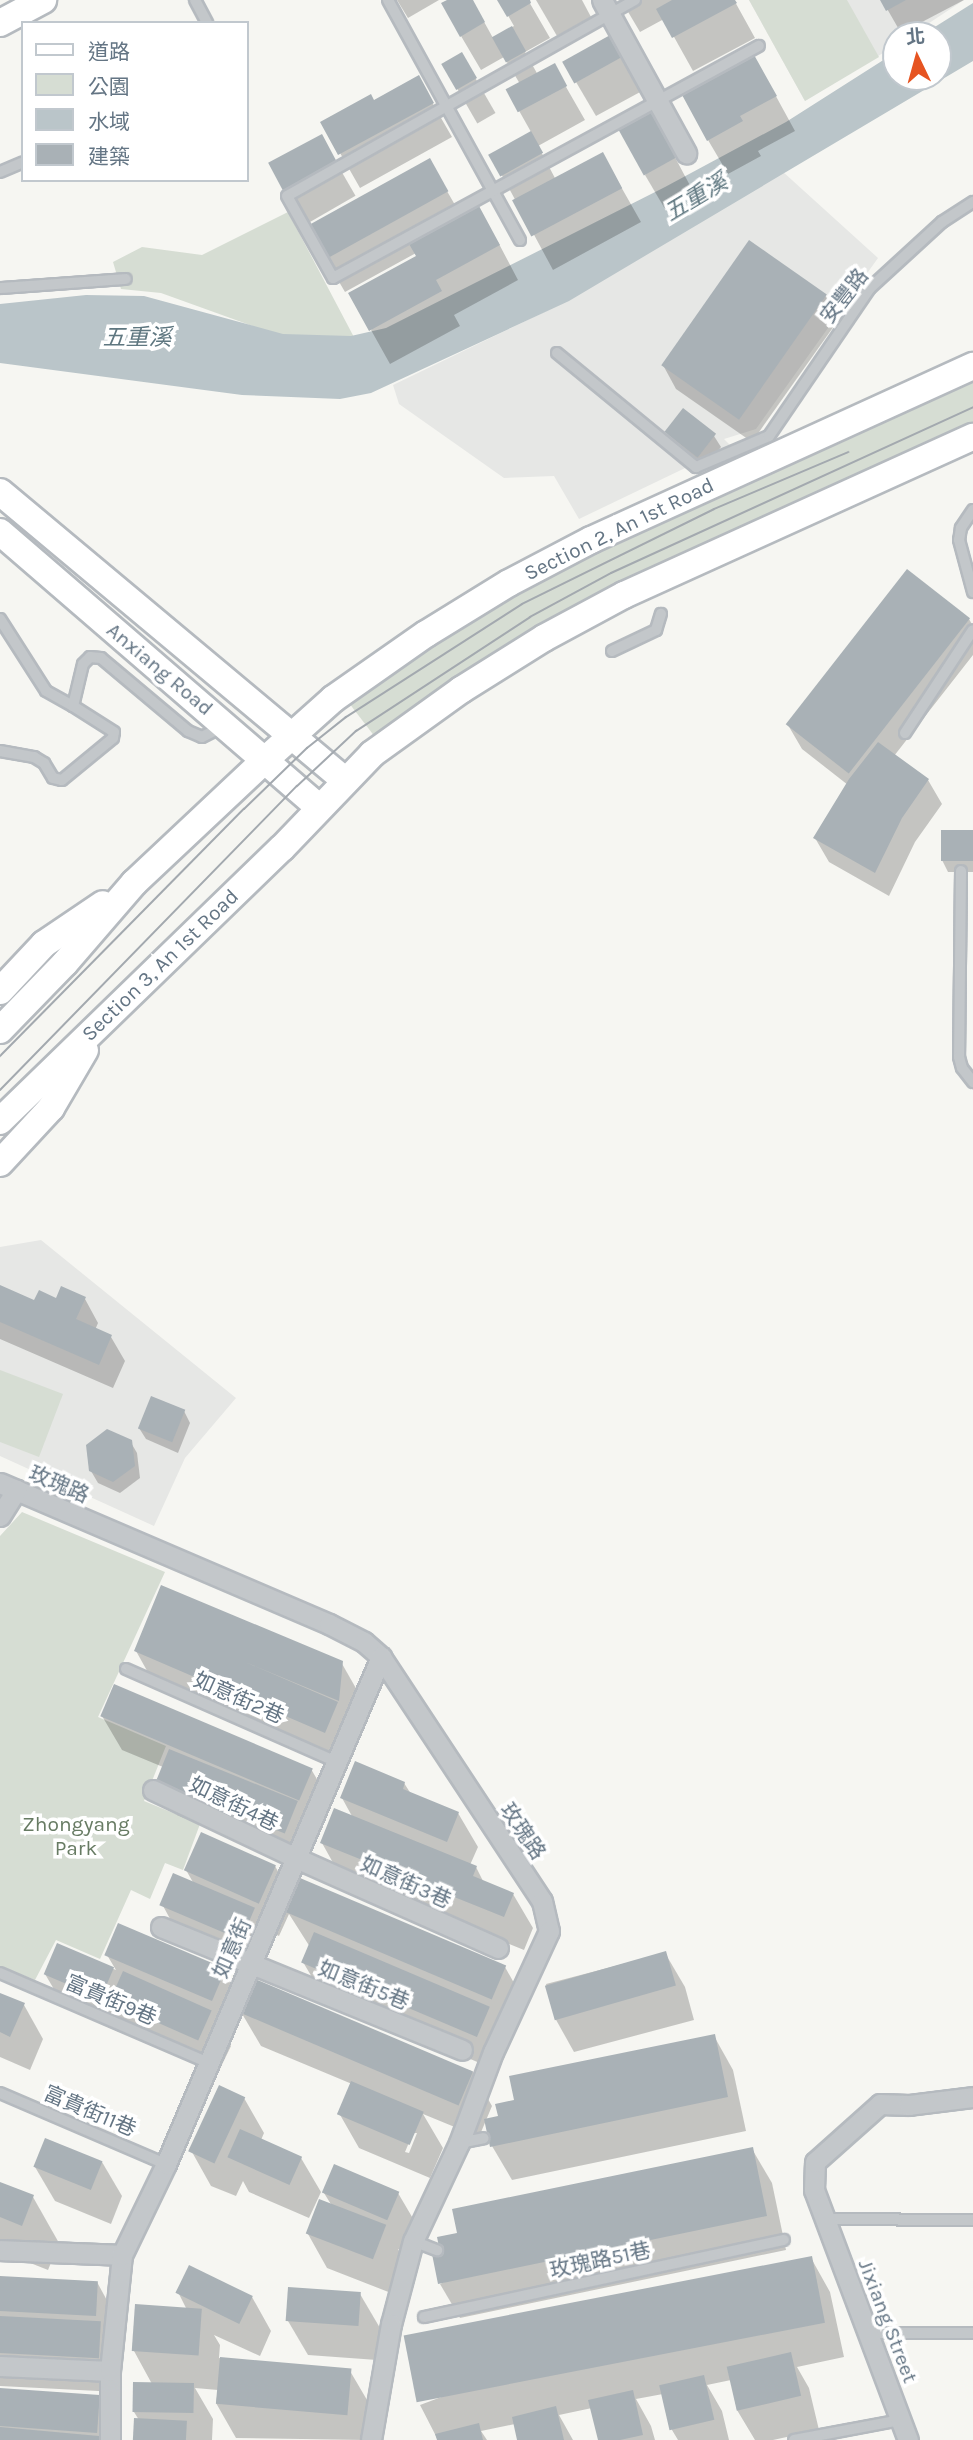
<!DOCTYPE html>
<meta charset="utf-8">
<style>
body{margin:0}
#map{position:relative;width:973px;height:2440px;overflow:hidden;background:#f6f6f2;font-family:Karla,"Noto Sans TC",sans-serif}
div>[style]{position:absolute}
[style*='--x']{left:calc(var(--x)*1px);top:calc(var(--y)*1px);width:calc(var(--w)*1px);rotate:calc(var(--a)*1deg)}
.built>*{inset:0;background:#e6e7e5}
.green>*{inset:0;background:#d6ddd3}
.water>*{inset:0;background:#bac5c9}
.shadow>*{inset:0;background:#0003;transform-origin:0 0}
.building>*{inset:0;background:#a9b1b6;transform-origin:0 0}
.roads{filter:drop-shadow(2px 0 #b5babf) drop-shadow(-2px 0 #b5babf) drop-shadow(0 2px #b5babf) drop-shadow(0 -2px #b5babf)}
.lane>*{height:10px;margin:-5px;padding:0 5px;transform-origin:5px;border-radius:5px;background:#c3c7ca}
.street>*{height:19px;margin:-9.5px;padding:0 9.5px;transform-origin:9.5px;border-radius:9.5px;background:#c3c7ca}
.secondary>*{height:26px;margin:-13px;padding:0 13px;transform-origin:13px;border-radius:13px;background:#fff}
.tram>*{height:2px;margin:-1px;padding:0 1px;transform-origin:1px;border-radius:1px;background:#a3a9af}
span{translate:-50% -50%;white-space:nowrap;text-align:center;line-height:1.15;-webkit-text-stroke:7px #fff;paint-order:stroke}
.street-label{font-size:21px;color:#647584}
.park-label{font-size:21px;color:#677b63}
.water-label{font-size:23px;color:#5f7780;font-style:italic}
.legend{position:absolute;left:21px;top:21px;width:228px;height:161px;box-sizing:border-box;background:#fff;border:2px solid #c1c8ce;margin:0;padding:9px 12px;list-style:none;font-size:21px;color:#647584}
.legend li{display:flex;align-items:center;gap:14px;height:35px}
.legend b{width:35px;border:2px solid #c1c8ce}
.north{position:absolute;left:882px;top:21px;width:70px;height:70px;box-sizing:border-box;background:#fff;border:2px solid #c1c8ce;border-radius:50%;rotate:355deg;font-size:19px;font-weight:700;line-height:28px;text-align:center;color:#647584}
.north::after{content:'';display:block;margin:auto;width:24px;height:32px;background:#e65421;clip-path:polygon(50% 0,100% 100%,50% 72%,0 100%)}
</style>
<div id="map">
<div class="built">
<i style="clip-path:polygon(749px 0,964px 0,911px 35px,896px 35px,896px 45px,805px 101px)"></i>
<i style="clip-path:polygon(782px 171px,878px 258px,756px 429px,724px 439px,731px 446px,579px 519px,554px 476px,504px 478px,399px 404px,393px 385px,563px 303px)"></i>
<i style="clip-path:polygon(41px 1240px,236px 1398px,185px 1458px,154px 1526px,0 1456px,0 1247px)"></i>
</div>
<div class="green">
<i style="clip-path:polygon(749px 0,847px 0,879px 57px,805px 101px)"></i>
<i style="clip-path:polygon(288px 212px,356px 341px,349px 349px,269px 332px,161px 293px,121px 289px,113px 262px,142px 247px,202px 255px)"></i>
<i style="clip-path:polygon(973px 380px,973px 425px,375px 737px,349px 703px,432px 646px,513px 596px,596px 552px)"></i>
<i style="clip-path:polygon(0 1370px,63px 1394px,39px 1457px,0 1442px)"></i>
<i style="clip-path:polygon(22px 1512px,165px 1572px,98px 1717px,166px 1746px,144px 1801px,200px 1824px,183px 1870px,165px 1863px,150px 1899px,131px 1890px,100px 1959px,56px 1940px,35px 1980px,0 1966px,0 1536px)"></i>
</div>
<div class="water">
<i style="clip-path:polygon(973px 3px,973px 61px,569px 301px,371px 393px,340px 399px,242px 395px,0 363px,0 304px,86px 295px,144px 296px,283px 334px,351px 336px,386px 328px,665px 187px,786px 122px,896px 52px,896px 77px,938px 77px,938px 35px,922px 35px)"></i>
</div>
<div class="shadow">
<i style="clip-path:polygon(397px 0,439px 0,408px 18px)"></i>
<i style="clip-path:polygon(450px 0,472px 0,493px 38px,514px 26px,499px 0,528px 0,550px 38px,525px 52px,538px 75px,554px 66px,585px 120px,538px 146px,556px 180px,603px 155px,641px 222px,553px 270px,491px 155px,531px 132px,508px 91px,520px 84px,504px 57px,481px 70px,461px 36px)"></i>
<i style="clip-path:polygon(536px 0,582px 0,591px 17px,557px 36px)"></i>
<i style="clip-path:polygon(621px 0,734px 0,755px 38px,693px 71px,664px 19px,640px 32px)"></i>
<i style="clip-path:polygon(882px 0,964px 0,901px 33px)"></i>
<i style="clip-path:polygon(611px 37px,642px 91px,596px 116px,576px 82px)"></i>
<i style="left:462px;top:55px;width:67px;height:21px;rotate:60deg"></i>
<i style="clip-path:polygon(418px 78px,452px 137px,360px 188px,323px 123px,374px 102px)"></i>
<i style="clip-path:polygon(772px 89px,795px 131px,758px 151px,761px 156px,728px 174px,708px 140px)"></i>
<i style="left:321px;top:136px;width:69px;height:57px;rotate:60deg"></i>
<i style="clip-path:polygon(670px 148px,694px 193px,665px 209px,645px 175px)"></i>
<i style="clip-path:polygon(429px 160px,462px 217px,498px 242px,518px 280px,454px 315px,460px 326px,390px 364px,371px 330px,419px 256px,416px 253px,345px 292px,325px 258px)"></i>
<i style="clip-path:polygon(825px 295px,839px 319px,752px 442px,676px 389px,663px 365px)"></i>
<i style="clip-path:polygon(666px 431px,714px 436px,721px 447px,704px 468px,673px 443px)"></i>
<i style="clip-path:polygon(969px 619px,973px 626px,973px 655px,894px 756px,928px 780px,942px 804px,915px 842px,889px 896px,829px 862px,815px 838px,848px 785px,802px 749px,788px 725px)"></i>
<i style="clip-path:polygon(973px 832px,973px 872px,948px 872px,942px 860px)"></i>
<i style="clip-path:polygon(0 1287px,35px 1302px,85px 1299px,98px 1323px,95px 1330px,111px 1337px,125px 1361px,113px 1388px,0 1339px)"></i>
<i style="clip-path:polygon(184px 1411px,190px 1423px,178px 1453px,146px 1439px,139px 1428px)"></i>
<i style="clip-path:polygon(130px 1441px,137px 1453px,140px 1478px,120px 1493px,98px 1483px,91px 1471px)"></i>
<i style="clip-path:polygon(136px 1651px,341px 1662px,361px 1697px,344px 1766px,155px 1685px)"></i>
<i style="clip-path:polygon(102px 1716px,311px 1769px,331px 1803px,318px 1833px,311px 1830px,316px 1838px,303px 1868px,177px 1815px,157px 1780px,163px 1767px,122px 1750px)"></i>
<i style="clip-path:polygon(404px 1783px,411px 1794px,458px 1813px,478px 1847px,470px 1865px,476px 1867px,484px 1883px,513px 1894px,533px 1928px,524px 1950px,341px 1877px,322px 1843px,353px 1818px,342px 1798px)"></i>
<i style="clip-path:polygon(275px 1866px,293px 1898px,505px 1967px,524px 2001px,499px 2027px,508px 2043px,496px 2070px,323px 1996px,303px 1962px,310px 1947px,289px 1914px,279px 1936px,266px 1930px,273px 1943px,261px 1972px,181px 1939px,162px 1904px,194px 1884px,186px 1870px)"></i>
<i style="clip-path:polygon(evenodd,58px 1945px,116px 1970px,107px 1955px,225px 1970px,244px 2004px,472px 2071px,492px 2106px,479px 2137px,423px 2114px,443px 2148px,430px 2178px,359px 2148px,339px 2113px,352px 2084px,261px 2046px,241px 2012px,221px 2029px,231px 2046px,218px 2073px,132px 2035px,124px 2021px,119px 2032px,65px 2008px,45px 1974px,58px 1945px,413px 2133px,417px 2133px,409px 2153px,405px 2152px,413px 2133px)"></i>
<i style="clip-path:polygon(665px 1953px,685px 1987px,694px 2020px,574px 2052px,555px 2018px,546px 1984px)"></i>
<i style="clip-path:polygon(0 1994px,24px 2005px,43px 2039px,30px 2070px,0 2057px)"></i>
<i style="clip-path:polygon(714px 2036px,733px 2070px,746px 2131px,512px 2180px,492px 2146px)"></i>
<i style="clip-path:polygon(244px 2098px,264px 2133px,261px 2140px,301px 2158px,321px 2192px,309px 2218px,249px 2192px,243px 2181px,236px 2196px,211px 2186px,192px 2152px)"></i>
<i style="clip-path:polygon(752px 2149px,772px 2183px,786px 2250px,460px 2318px,440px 2284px)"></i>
<i style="clip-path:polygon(102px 2162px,122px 2196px,111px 2224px,55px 2201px,35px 2167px)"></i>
<i style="clip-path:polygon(0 2184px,33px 2197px,59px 2243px,48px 2270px,0 2251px)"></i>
<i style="clip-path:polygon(324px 2193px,398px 2193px,418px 2227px,407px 2253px,398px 2249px,404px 2260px,391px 2293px,327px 2268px,308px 2234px,332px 2206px)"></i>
<i style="clip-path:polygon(811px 2258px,830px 2292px,844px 2357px,797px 2367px,809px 2388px,819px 2430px,773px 2440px,755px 2440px,737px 2410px,731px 2380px,707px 2385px,722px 2411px,729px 2440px,678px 2440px,672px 2430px,663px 2394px,636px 2399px,651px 2426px,655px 2440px,600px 2440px,592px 2408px,559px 2415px,573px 2440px,519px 2440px,515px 2424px,481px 2431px,487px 2440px,438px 2440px,420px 2405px)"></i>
<i style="clip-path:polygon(0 2278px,97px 2282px,116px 2317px,118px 2392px,0 2386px)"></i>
<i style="clip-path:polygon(178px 2292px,252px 2297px,271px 2331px,260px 2356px,214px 2335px,220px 2345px,219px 2358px,350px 2371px,370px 2405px,365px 2440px,236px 2438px,216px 2403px,218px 2390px,195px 2388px,213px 2419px,212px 2440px,135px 2440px,139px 2420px,134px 2412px,152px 2384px,134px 2351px,187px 2310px)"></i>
<i style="clip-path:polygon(360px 2294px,380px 2328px,377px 2360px,308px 2355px,288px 2321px)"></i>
<i style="clip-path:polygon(0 2390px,99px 2397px,119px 2431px,119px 2440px,0 2440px)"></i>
</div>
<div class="building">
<i style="clip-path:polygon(447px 0,473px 0,485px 22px,460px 37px,441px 3px)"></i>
<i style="clip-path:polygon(497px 0,530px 0,531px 3px,507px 17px)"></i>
<i style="clip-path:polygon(672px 0,735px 0,737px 3px,672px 38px,656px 9px)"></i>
<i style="clip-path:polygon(880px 0,906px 0,886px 11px)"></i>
<i style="left:512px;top:26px;width:29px;height:23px;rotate:61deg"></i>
<i style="left:612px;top:34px;width:25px;height:57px;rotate:61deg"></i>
<i style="left:462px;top:52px;width:30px;height:24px;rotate:60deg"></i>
<i style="clip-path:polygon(753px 53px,777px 96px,740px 116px,743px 121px,707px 141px,681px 93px)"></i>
<i style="left:555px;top:63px;width:26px;height:56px;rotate:62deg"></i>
<i style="clip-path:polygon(419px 75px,434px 103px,338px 155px,320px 122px,371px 94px,374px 100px)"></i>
<i style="left:651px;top:112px;width:52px;height:37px;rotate:61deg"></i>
<i style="left:531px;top:131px;width:25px;height:49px;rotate:61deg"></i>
<i style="left:322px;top:134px;width:32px;height:61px;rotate:62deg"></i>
<i style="left:603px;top:152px;width:41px;height:103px;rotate:62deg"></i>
<i style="left:430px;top:158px;width:38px;height:141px;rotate:61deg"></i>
<i style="clip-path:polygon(479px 206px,500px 245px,436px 280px,442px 291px,369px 331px,348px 293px,416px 256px,409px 244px)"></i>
<i style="left:749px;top:240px;width:95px;height:153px;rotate:35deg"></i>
<i style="left:683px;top:408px;width:42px;height:30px;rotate:38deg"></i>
<i style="left:907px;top:569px;width:80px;height:197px;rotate:38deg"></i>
<i style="clip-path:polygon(878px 742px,929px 779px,902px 818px,875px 873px,813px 838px,849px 779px)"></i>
<i style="left:941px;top:830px;width:32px;height:31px"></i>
<i style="clip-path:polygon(0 1285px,34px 1300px,39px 1290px,56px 1298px,61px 1286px,86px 1297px,76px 1319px,112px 1335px,99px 1365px,0 1322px)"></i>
<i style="left:151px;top:1396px;width:37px;height:35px;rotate:22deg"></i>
<i style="clip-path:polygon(107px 1429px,132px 1440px,135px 1466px,113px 1482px,89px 1471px,86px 1445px)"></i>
<i style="clip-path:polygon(161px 1585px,343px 1661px,339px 1701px,245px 1662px,338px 1702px,325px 1733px,134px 1651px)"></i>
<i style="left:114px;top:1684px;width:216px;height:35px;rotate:23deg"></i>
<i style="left:169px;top:1749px;width:139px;height:35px;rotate:22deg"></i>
<i style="clip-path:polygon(355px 1761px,405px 1782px,403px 1789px,459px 1812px,447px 1842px,340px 1798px)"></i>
<i style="clip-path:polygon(334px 1808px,477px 1866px,473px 1876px,514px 1893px,504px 1917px,320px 1843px)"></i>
<i style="left:201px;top:1832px;width:82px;height:42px;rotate:24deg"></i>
<i style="left:173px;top:1873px;width:89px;height:35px;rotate:23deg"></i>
<i style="left:300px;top:1878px;width:224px;height:37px;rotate:23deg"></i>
<i style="left:118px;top:1923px;width:117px;height:35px;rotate:23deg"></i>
<i style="left:314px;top:1932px;width:191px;height:33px;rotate:23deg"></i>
<i style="left:57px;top:1943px;width:62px;height:34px;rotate:23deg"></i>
<i style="left:666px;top:1951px;width:36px;height:126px;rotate:74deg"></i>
<i style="left:123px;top:1971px;width:97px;height:33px;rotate:24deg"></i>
<i style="left:253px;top:1978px;width:239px;height:37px;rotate:23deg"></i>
<i style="clip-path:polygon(0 1993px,25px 2003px,10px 2037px,0 2032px)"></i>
<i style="clip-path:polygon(715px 2034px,728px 2097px,490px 2147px,484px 2119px,498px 2116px,495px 2104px,514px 2100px,509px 2076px)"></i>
<i style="left:351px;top:2081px;width:79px;height:36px;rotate:23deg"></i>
<i style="left:219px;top:2085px;width:29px;height:73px;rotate:25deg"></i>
<i style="left:240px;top:2129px;width:68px;height:31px;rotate:24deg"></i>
<i style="left:45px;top:2138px;width:62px;height:31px;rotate:22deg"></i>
<i style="clip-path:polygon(753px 2147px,767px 2216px,438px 2284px,432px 2254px,440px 2252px,437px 2237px,457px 2233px,452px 2209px)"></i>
<i style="left:334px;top:2164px;width:71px;height:31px;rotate:23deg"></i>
<i style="clip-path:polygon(0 2182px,34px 2195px,22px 2226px,0 2217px)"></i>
<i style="left:319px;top:2199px;width:72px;height:37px;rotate:21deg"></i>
<i style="left:812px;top:2256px;width:68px;height:416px;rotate:79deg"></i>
<i style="left:189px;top:2265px;width:71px;height:31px;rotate:26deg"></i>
<i style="left:0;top:2276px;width:98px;height:35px;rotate:3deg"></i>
<i style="left:288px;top:2287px;width:73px;height:34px;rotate:4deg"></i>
<i style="left:135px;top:2304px;width:67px;height:47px;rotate:4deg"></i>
<i style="left:0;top:2316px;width:101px;height:37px;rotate:3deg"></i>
<i style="left:791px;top:2352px;width:45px;height:66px;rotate:77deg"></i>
<i style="left:220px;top:2357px;width:132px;height:47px;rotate:5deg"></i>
<i style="left:704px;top:2375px;width:46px;height:46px;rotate:77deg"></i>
<i style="left:133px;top:2382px;width:61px;height:30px;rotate:1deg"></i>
<i style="left:0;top:2388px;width:100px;height:38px;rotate:4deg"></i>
<i style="clip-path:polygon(633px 2390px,643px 2435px,620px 2440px,598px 2440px,588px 2400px)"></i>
<i style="clip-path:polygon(556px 2406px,564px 2440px,517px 2440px,512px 2417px)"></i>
<i style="left:134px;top:2418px;width:53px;height:22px;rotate:3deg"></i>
<i style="clip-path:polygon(479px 2423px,483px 2440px,437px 2440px,435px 2434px)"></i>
<i style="clip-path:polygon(0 2427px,99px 2436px,99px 2440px,0 2440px)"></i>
</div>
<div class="roads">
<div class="lane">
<i style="--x:195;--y:0;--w:26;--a:62"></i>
<i style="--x:388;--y:0;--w:274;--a:61.2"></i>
<i style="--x:635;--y:0;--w:399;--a:150.6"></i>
<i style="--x:287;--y:196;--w:94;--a:60.7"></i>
<i style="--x:333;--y:278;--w:485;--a:-28.6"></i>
<i style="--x:0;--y:172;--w:25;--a:-23"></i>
<i style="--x:0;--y:288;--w:126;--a:-4.1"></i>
<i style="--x:557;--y:353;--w:180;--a:39.4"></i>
<i style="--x:696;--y:467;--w:79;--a:-23"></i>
<i style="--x:769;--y:436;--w:179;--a:-55.7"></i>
<i style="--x:870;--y:288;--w:98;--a:-42.5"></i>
<i style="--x:942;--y:222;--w:37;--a:-33"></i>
<i style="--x:973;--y:510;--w:22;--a:124"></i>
<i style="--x:961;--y:528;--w:12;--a:99"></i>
<i style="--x:959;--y:540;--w:54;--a:74.9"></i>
<i style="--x:0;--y:619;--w:85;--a:57.4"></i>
<i style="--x:46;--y:691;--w:31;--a:29"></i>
<i style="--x:612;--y:651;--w:49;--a:-25.5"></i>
<i style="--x:656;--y:630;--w:17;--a:-73"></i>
<i style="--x:905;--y:733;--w:123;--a:-56.6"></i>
<i style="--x:0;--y:751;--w:35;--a:10"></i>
<i style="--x:34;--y:757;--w:12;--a:31"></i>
<i style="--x:44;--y:763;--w:17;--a:59"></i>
<i style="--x:53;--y:778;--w:9;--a:13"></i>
<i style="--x:62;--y:780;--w:66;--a:-39.5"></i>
<i style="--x:113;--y:738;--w:6;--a:-81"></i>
<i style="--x:114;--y:732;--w:49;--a:-147.6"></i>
<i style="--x:73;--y:706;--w:43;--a:-76.6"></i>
<i style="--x:83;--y:664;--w:10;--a:-45"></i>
<i style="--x:90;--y:657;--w:11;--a:5"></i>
<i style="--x:101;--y:658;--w:114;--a:40"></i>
<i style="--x:188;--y:731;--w:15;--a:23"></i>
<i style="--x:202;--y:737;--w:22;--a:-27"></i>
<i style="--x:961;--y:871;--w:186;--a:90.6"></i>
<i style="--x:959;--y:1057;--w:11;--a:75"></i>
<i style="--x:962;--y:1068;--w:18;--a:52"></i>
<i style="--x:126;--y:1669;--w:231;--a:23.8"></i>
<i style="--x:0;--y:1973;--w:225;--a:23.3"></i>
<i style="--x:0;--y:2093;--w:181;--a:23.2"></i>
<i style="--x:459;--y:2143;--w:25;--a:-11"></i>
<i style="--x:825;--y:2219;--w:148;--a:0.4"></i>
<i style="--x:413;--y:2241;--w:26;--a:21"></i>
<i style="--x:424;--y:2317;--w:368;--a:-12.1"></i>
<i style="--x:869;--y:2333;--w:104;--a:0"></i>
<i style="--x:794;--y:2440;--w:109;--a:-10.6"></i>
</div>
<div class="street">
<i style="--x:602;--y:0;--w:175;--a:61.2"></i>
<i style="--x:0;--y:1483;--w:358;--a:23.2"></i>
<i style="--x:329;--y:1624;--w:39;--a:27"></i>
<i style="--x:364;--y:1642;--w:23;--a:41"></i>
<i style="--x:381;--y:1657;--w:292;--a:56.6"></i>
<i style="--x:542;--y:1901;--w:31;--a:77"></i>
<i style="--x:549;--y:1931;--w:133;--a:114.8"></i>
<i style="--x:493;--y:2052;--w:97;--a:110.5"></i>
<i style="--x:459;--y:2143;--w:108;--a:115.1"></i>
<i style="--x:413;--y:2241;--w:86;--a:104.8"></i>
<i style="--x:391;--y:2324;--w:118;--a:99.8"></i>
<i style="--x:0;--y:1516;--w:31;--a:-58"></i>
<i style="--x:153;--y:1790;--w:158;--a:25.4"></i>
<i style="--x:296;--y:1858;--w:221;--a:24"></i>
<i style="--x:161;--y:1927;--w:325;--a:22.2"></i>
<i style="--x:0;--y:2250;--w:122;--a:2.3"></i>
<i style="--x:0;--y:2366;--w:110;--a:2.6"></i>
<i style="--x:110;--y:2440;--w:69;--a:-90"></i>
<i style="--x:110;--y:2371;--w:117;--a:-84.1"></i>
<i style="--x:122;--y:2255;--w:101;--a:-64.2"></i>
<i style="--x:166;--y:2164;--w:551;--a:-67.02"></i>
<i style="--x:908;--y:2440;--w:267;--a:-110.6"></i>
<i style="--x:814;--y:2190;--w:28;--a:-88"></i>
<i style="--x:815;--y:2162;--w:87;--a:-41.7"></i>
<i style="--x:880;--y:2104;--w:29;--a:2"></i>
<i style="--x:909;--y:2105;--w:64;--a:-7.1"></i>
</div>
<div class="secondary">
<i style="--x:0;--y:23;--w:49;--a:-28.1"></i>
<i style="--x:0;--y:492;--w:449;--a:39.9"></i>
<i style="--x:0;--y:532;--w:421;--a:40.8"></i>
<i style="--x:0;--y:991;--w:64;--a:-46.9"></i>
<i style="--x:44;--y:944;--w:71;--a:-34.1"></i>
<i style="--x:0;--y:1030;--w:93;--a:-45.9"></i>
<i style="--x:65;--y:963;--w:106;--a:-49.2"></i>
<i style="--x:134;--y:883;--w:181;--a:-43.2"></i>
<i style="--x:266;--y:759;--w:90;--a:-41.8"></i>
<i style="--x:333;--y:699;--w:113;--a:-35"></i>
<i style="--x:426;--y:634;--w:97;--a:-31.6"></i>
<i style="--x:509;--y:583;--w:93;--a:-27.7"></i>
<i style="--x:591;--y:540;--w:420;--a:-24.5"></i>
<i style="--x:0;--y:1121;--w:392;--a:-44.1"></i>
<i style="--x:282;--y:848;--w:130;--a:-46.2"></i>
<i style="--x:372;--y:754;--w:110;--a:-35.7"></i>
<i style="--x:461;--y:690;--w:98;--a:-32.1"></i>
<i style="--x:544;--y:638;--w:91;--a:-28.3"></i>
<i style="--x:624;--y:595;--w:383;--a:-24.4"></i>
<i style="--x:0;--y:1163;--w:75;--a:-47.2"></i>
<i style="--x:51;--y:1108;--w:67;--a:-59.6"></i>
</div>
</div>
<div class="tram">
<i style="--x:0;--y:1056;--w:347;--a:-45.4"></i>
<i style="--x:244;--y:809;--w:88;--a:-44.1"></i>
<i style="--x:307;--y:748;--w:50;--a:-38.5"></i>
<i style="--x:346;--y:717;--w:209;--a:-32.7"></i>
<i style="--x:522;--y:604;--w:214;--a:-26.3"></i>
<i style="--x:714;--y:509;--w:146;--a:-23"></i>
<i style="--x:0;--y:1090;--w:425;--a:-45.7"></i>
<i style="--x:297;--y:786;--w:81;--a:-43"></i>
<i style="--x:356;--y:731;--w:208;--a:-33.2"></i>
<i style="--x:530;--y:617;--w:92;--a:-28.5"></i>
<i style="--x:611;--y:573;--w:398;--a:-24.6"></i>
</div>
<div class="street-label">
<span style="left:844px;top:296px;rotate:-52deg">安豐路</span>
<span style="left:619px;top:529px;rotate:-26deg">Section 2, An 1st Road</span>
<span style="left:160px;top:669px;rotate:40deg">Anxiang Road</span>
<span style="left:160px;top:965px;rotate:-44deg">Section 3, An 1st Road</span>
<span style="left:59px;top:1484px;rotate:23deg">玫瑰路</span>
<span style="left:239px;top:1698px;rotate:24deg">如意街2巷</span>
<span style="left:234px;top:1804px;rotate:26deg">如意街4巷</span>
<span style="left:523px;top:1831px;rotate:56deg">玫瑰路</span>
<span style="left:406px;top:1882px;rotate:24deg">如意街3巷</span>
<span style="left:232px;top:1948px;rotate:-66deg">如意街</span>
<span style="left:364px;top:1985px;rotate:22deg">如意街5巷</span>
<span style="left:111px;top:2000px;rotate:23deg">富貴街9巷</span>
<span style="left:90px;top:2111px;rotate:23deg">富貴街11巷</span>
<span style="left:600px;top:2260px;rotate:-12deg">玫瑰路51巷</span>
<span style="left:888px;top:2321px;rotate:69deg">Jixiang Street</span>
</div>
<div class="park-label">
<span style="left:76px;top:1836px">Zhongyang<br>Park</span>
</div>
<div class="water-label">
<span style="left:696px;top:198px;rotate:-31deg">五重溪</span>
<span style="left:137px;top:338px">五重溪</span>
</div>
<ul class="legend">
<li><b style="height:9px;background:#fff"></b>道路</li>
<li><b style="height:19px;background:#d6ddd3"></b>公園</li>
<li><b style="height:19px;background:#bac5c9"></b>水域</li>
<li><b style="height:19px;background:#a9b1b6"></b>建築</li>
</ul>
<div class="north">北</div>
</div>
